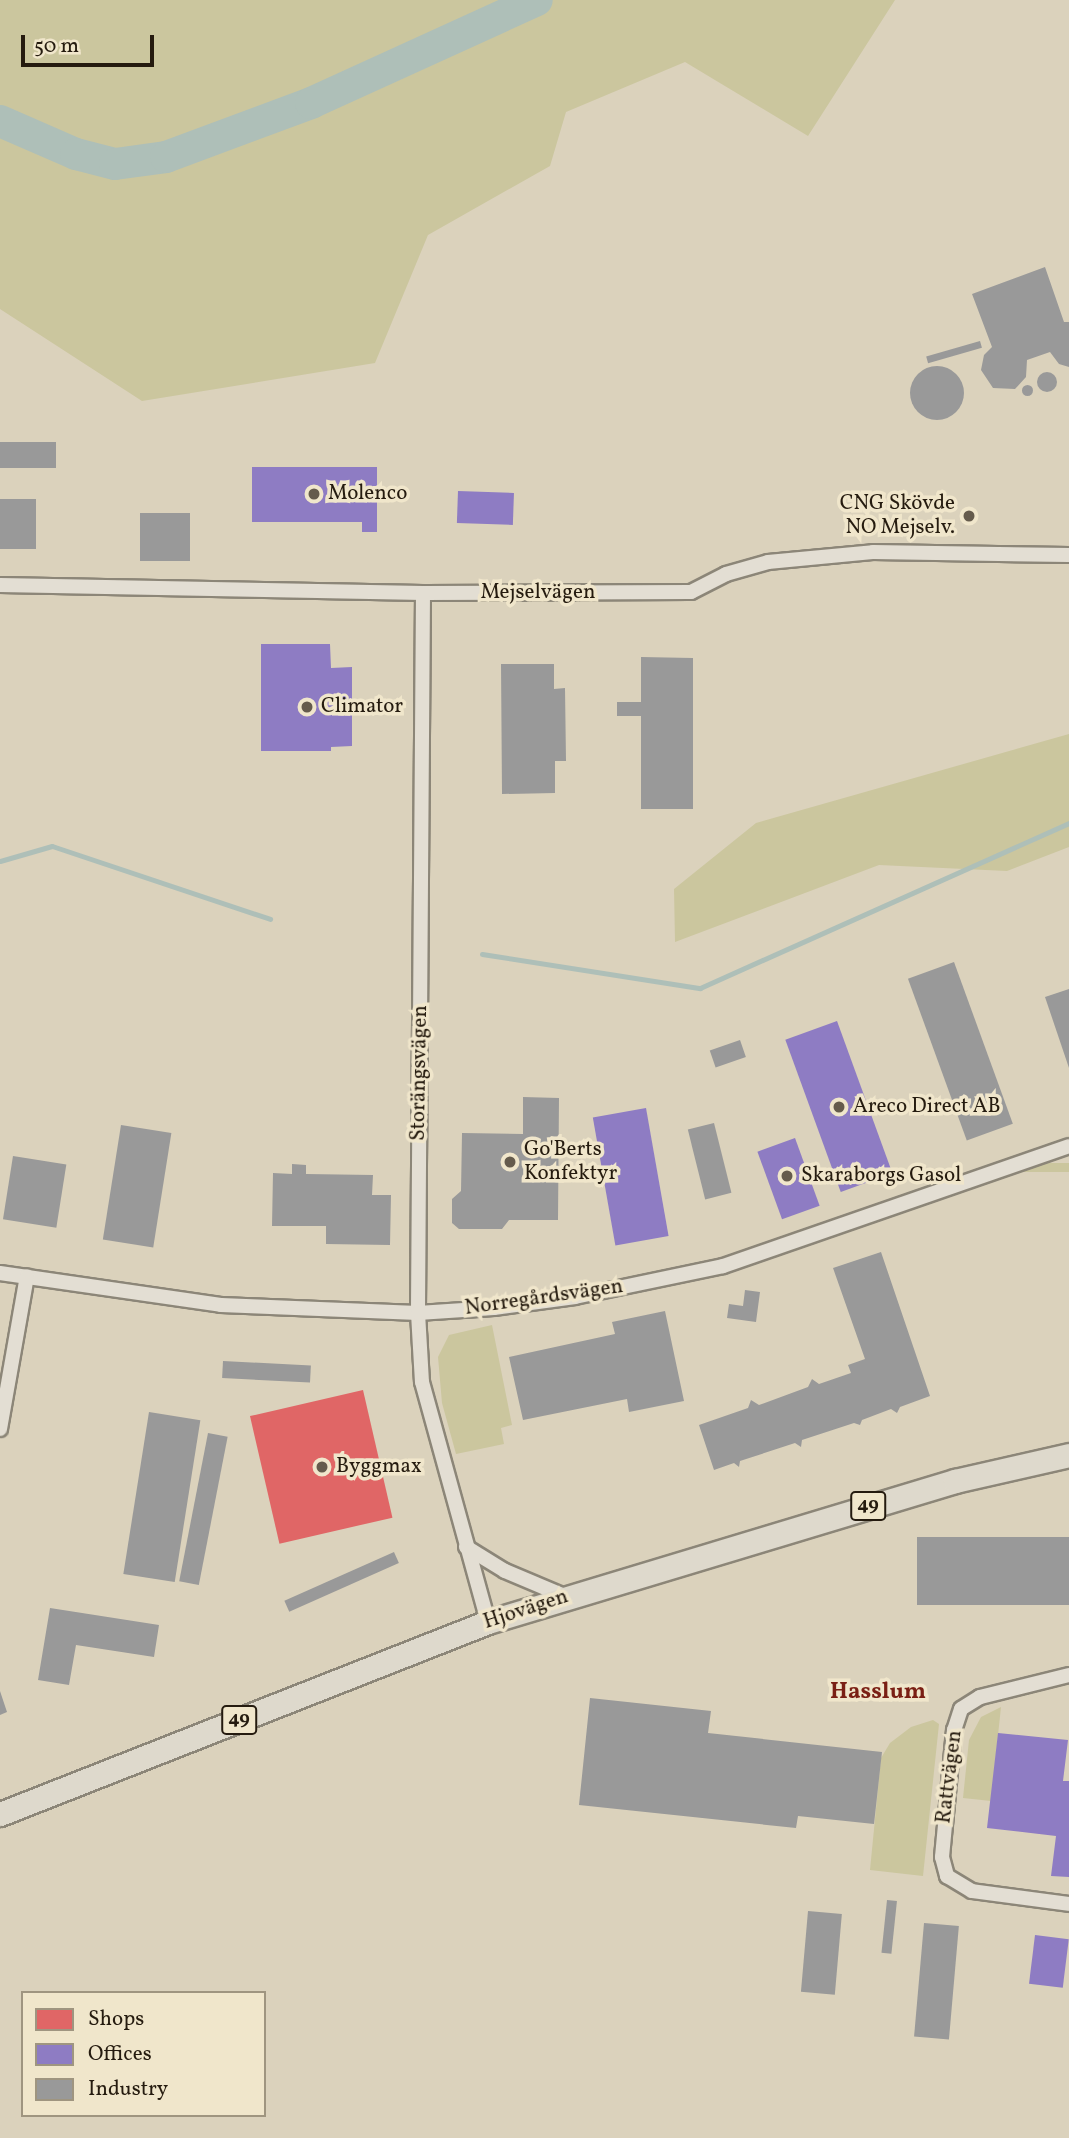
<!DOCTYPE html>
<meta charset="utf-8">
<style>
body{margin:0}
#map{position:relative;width:1069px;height:2138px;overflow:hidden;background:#dbd2bc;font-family:Vollkorn,serif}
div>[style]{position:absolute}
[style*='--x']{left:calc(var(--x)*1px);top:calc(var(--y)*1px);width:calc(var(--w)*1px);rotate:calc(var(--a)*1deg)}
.green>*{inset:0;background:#cbc69e;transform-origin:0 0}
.shops>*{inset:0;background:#e06666;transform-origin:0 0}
.offices>*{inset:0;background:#8e7cc3;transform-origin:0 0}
.industry>*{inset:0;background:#999;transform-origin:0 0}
.round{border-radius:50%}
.stream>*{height:5px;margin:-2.5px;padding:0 2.5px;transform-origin:2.5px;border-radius:2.5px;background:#aebfb8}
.river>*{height:32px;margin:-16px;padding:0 16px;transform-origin:16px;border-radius:16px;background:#aebfb8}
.roads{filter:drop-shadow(2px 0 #8c8678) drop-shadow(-2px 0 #8c8678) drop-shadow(0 2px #8c8678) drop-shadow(0 -2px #8c8678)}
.street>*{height:14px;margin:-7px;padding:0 7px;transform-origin:7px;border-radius:7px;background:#e3ded3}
.primary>*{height:23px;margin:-11.5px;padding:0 11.5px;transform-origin:11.5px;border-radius:11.5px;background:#ded9cc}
.dots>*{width:19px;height:19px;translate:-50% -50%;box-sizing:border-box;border:4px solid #f0e6cb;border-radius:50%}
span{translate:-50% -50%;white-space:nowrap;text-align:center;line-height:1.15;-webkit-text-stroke:7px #f0e6cb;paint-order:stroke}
.shield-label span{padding:2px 5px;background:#f0e6cb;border:2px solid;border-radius:5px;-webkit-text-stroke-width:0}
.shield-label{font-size:19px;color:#251b0f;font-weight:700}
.poi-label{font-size:21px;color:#251b0f}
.left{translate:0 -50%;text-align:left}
.right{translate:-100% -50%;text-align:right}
.street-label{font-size:21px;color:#251b0f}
.neighbourhood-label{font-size:23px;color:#7a1f14;font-weight:700}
.legend{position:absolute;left:21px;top:1991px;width:245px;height:126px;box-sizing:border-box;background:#f0e6cb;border:2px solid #9f9580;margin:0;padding:9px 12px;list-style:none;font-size:21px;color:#251b0f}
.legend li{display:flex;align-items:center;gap:14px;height:35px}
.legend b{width:35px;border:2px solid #9f9580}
.scale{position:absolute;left:21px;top:35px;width:133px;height:32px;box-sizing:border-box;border:4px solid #251b0f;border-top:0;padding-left:9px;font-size:21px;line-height:24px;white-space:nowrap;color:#251b0f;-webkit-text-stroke:5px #f0e6cb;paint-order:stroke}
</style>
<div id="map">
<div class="green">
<i style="clip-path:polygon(0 0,895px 0,808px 136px,685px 62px,566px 112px,550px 166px,428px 235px,375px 363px,142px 401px,0 309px)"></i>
<i style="clip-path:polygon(1069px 734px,1069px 847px,1007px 871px,879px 865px,675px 942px,674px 889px,756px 823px)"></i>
<i style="left:1069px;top:1163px;width:9px;height:58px;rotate:90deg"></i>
<i style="clip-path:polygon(492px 1325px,512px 1425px,501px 1428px,504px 1444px,456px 1454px,442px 1403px,438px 1357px,449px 1335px)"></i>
<i style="clip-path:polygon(1001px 1707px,991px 1801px,963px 1798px,969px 1740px,981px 1717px)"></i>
<i style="clip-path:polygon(933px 1720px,939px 1724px,923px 1876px,870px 1870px,881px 1758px,890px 1743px,911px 1727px)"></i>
</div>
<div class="shops">
<i style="left:363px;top:1390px;width:131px;height:116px;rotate:77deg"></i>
</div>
<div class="offices">
<i style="clip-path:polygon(252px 467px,377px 467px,377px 532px,362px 532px,362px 522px,252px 522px)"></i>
<i style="left:458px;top:491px;width:56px;height:32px;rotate:2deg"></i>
<i style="clip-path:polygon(261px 644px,330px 644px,331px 668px,352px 667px,352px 746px,331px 747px,331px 751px,261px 751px)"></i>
<i style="left:837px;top:1021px;width:162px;height:55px;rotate:70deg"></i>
<i style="left:646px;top:1108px;width:130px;height:54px;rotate:80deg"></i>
<i style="left:795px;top:1138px;width:72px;height:40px;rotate:70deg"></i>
<i style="clip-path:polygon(998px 1733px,1068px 1740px,1063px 1781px,1069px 1781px,1069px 1877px,1051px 1876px,1056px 1836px,987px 1828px)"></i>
<i style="left:1035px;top:1935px;width:34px;height:49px;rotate:7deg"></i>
</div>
<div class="industry">
<i style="clip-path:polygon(1045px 267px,1064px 322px,1069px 322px,1069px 367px,1059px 364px,1050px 352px,1027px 360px,1026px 377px,1015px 389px,993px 388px,981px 370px,984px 355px,992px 347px,972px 294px)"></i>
<i style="left:980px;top:341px;width:7px;height:56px;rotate:74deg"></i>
<i class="round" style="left:910px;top:366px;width:54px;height:54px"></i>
<i class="round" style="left:1037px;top:372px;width:20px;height:20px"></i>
<i class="round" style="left:1021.5px;top:384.5px;width:11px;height:11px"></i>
<i style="left:0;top:442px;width:56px;height:26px"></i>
<i style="left:0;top:499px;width:36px;height:50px"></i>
<i style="left:140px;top:513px;width:50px;height:48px"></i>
<i style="clip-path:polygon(641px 657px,693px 658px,693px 809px,641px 809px,641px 716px,617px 716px,617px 702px,641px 702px)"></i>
<i style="clip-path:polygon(501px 664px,554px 664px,554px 689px,565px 688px,566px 761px,555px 761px,555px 793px,502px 794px)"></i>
<i style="left:954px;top:962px;width:172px;height:49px;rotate:70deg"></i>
<i style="clip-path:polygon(1069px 989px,1069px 1068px,1045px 997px)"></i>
<i style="left:740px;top:1040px;width:18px;height:32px;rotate:71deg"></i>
<i style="clip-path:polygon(523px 1097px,559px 1098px,558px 1220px,509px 1220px,502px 1229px,459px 1229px,452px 1223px,452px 1199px,461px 1191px,462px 1133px,523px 1134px)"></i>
<i style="left:714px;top:1123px;width:72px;height:27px;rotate:76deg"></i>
<i style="left:121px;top:1125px;width:51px;height:116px;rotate:9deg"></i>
<i style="left:13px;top:1156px;width:54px;height:64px;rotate:9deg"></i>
<i style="clip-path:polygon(292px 1164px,306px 1165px,306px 1174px,373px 1175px,372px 1195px,391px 1195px,390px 1245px,326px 1244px,326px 1226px,272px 1226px,273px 1173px,292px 1174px)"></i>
<i style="clip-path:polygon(881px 1252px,930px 1396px,900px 1407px,897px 1413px,891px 1409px,862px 1420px,860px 1425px,854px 1423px,802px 1440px,801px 1447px,795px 1443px,740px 1461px,739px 1467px,734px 1463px,714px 1470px,699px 1425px,748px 1408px,751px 1400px,759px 1405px,808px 1387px,812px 1379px,819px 1384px,851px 1373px,848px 1365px,865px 1359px,833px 1268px)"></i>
<i style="clip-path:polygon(745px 1290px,760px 1292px,756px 1322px,727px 1318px,729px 1304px,743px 1306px)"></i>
<i style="clip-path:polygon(665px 1311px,684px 1401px,629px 1412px,627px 1399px,523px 1420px,509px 1357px,615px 1334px,612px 1322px)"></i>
<i style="left:223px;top:1361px;width:88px;height:17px;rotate:3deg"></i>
<i style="left:149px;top:1412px;width:52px;height:164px;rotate:9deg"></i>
<i style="left:208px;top:1433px;width:20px;height:151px;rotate:11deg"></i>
<i style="left:1069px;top:1537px;width:68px;height:152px;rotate:90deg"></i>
<i style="left:394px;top:1552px;width:12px;height:120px;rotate:66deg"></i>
<i style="clip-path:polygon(50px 1608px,159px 1625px,154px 1657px,76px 1645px,69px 1685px,38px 1680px)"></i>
<i style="clip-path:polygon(0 1691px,7px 1712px,0 1715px)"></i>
<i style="clip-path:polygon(590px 1698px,711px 1711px,708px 1733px,882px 1752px,874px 1824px,798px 1816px,796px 1828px,579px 1805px)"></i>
<i style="left:887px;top:1900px;width:10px;height:53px;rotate:6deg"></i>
<i style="left:808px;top:1911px;width:34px;height:81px;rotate:5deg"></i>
<i style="left:924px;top:1923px;width:35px;height:114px;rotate:5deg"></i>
</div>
<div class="stream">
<i style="--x:0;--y:861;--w:54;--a:-16.1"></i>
<i style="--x:52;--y:846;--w:230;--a:18.5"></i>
<i style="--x:482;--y:954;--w:221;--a:8.9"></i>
<i style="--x:700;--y:988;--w:404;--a:-24.1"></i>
</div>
<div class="river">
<i style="--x:0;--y:121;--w:83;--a:23.5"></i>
<i style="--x:76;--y:154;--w:40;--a:14.4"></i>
<i style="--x:115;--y:164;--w:51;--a:-7.8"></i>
<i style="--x:166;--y:157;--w:155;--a:-20.4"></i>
<i style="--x:311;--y:103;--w:248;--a:-24.5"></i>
</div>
<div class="roads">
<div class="street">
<i style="--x:0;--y:585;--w:423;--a:1.1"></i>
<i style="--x:423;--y:593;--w:268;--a:-0.2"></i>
<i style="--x:691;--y:592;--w:39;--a:-27"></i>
<i style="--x:726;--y:574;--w:44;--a:-15.9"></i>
<i style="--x:768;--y:562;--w:105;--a:-5.4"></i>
<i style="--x:873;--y:552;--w:196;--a:0.9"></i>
<i style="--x:423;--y:593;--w:720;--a:90.4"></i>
<i style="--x:418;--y:1313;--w:69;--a:86.7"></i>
<i style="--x:422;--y:1382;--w:249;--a:74.6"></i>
<i style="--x:0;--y:1273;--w:223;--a:8.2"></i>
<i style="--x:221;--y:1305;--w:197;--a:2.3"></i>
<i style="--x:418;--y:1313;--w:76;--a:-3.8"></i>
<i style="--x:494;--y:1308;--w:82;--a:-7.7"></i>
<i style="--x:575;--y:1297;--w:151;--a:-11.8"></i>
<i style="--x:723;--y:1266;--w:366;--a:-19.1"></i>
<i style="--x:0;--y:1429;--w:155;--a:-80"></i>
<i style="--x:466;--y:1547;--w:46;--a:31.6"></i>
<i style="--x:505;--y:1571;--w:67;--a:22.8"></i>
<i style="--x:1069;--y:1675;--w:92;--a:166.1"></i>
<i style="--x:980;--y:1697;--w:22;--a:148"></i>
<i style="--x:961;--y:1709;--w:22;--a:108"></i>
<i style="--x:954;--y:1730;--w:128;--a:95.4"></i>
<i style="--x:942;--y:1857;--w:20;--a:75"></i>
<i style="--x:947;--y:1876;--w:29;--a:31"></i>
<i style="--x:972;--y:1891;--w:98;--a:7.6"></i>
</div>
<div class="primary">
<i style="--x:0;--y:1814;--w:524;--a:-21.48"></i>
<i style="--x:488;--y:1622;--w:488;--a:-16.8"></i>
<i style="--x:955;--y:1481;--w:117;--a:-12.8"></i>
</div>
</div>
<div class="dots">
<i style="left:314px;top:494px;background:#655b4c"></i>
<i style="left:969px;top:516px;background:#655b4c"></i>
<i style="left:307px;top:707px;background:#655b4c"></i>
<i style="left:839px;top:1107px;background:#655b4c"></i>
<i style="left:510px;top:1162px;background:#655b4c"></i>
<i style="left:787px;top:1176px;background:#655b4c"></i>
<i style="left:322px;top:1467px;background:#655b4c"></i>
</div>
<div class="shield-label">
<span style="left:868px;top:1506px">49</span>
<span style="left:239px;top:1720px">49</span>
</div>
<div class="poi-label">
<span class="left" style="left:328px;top:494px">Molenco</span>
<span class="right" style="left:955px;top:516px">CNG Skövde<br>NO Mejselv.</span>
<span class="left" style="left:321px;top:707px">Climator</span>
<span class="left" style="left:853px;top:1107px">Areco Direct AB</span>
<span class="left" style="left:524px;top:1162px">Go'Berts<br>Konfektyr</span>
<span class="left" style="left:801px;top:1176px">Skaraborgs Gasol</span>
<span class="left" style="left:336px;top:1467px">Byggmax</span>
</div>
<div class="street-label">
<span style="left:538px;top:593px">Mejselvägen</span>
<span style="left:420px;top:1073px;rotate:-89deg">Storängsvägen</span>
<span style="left:544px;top:1298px;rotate:-8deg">Norregårdsvägen</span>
<span style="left:526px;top:1610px;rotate:-18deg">Hjovägen</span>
<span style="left:950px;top:1777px;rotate:-83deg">Rattvägen</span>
</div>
<div class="neighbourhood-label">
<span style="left:878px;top:1692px">Hasslum</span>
</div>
<ul class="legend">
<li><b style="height:19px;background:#e06666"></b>Shops</li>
<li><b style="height:19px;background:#8e7cc3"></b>Offices</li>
<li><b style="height:19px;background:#999"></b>Industry</li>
</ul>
<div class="scale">50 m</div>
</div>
